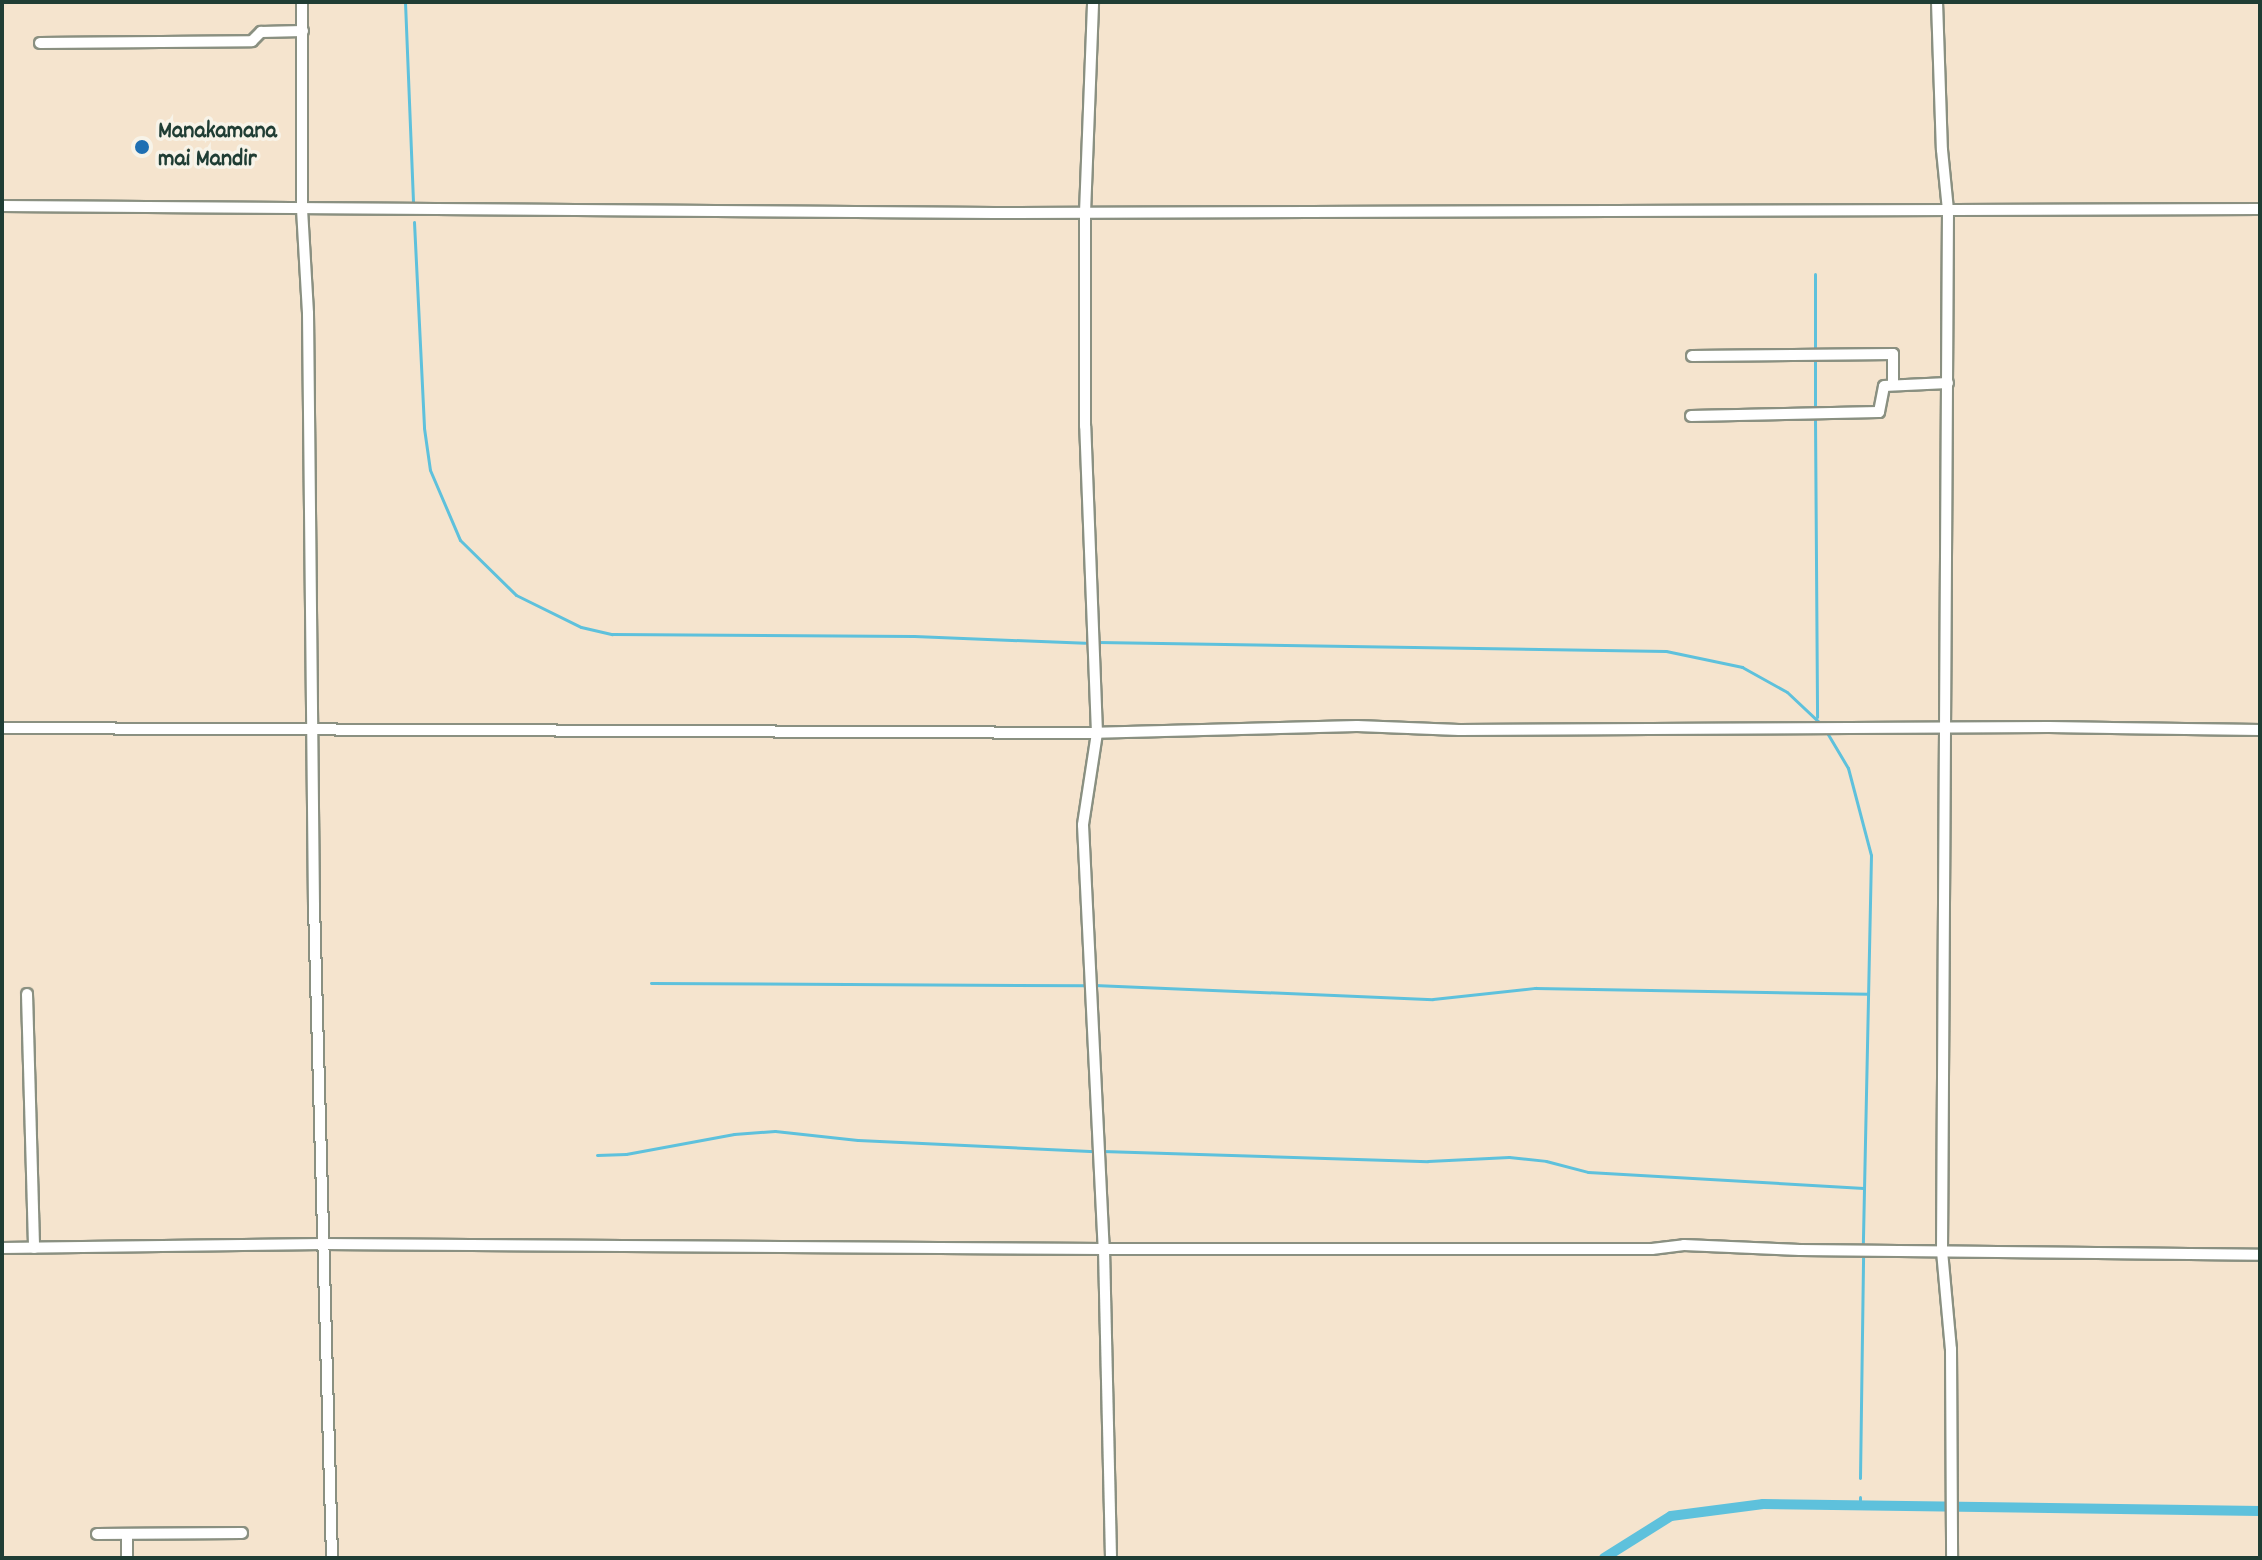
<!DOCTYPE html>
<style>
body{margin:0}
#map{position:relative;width:2262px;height:1560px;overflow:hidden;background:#f5e4ce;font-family:Dekko,sans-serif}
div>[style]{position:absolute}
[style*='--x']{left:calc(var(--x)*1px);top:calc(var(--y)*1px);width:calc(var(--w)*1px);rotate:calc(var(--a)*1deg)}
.stream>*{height:3px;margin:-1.5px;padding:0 1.5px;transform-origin:1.5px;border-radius:1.5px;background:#5ec1dc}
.canal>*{height:10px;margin:-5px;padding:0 5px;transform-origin:5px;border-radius:5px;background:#5ec1dc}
.roads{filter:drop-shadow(2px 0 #8a9081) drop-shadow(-2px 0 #8a9081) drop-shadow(0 2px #8a9081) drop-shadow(0 -2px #8a9081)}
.street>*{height:10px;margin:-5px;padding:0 5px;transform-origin:5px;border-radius:5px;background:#fff}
.dots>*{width:22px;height:22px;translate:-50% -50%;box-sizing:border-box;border:4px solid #f7f3e8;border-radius:50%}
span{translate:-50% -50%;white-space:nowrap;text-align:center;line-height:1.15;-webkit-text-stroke:7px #f7f3e8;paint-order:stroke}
.poi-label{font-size:24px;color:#1f3d34;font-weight:700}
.left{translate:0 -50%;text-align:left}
.frame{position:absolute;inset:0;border:4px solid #1f3d34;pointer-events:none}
</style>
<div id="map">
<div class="stream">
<i style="--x:405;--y:2;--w:200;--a:87.7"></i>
<i style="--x:414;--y:222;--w:206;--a:87.2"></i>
<i style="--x:424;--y:428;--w:42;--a:81.9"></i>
<i style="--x:430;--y:470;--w:76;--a:66.8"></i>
<i style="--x:460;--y:540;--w:78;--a:44.5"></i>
<i style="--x:516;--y:595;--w:72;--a:26.2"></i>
<i style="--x:581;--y:627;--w:32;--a:13"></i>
<i style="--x:612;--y:634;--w:302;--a:0.4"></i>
<i style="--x:914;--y:636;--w:171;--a:2.3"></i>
<i style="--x:1815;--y:274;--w:76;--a:90"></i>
<i style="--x:1815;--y:358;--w:52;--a:90"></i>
<i style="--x:1815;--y:418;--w:299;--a:89.6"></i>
<i style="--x:1098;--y:642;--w:568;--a:0.91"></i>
<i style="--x:1666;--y:651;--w:78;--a:11.9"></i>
<i style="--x:1742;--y:667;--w:51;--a:29.1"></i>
<i style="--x:1787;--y:692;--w:48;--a:43.3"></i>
<i style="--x:1826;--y:731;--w:43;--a:59.3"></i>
<i style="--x:1848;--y:768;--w:90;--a:75.2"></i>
<i style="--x:1871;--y:855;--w:391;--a:91.2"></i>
<i style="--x:651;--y:983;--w:434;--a:0.3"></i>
<i style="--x:1094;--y:985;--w:339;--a:2.4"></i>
<i style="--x:1433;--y:999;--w:103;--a:-6.2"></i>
<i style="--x:1535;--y:988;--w:333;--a:1"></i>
<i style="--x:1102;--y:1151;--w:326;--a:1.8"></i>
<i style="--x:1428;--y:1161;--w:81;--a:-2.8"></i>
<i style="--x:1509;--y:1157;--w:37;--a:6"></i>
<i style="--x:1546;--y:1161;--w:43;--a:14.7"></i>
<i style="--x:1588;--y:1172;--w:276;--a:3.3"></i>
<i style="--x:597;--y:1155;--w:29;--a:-2"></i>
<i style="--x:626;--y:1154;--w:110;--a:-10.5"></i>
<i style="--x:734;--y:1134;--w:41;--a:-4.2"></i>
<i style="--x:775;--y:1131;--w:83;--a:6.2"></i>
<i style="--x:858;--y:1140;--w:237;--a:2.7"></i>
<i style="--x:1860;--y:1478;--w:224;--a:-89.2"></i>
<i style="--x:1860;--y:1505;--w:8;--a:-90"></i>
</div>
<div class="canal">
<i style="--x:1604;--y:1558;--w:79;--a:-32.1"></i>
<i style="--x:1671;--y:1516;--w:93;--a:-7.4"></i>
<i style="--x:1763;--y:1504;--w:497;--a:0.8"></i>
</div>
<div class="roads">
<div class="street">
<i style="--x:302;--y:2;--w:207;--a:90"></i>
<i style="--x:302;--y:209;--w:104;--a:86.7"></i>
<i style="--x:308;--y:313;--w:592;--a:89.42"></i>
<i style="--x:314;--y:905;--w:653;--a:88.42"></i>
<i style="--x:1937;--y:2;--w:148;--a:88.1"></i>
<i style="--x:1942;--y:150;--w:60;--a:84.3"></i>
<i style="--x:1948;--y:210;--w:1041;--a:90.33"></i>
<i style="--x:1942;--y:1251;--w:98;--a:84.8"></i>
<i style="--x:1951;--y:1349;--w:209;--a:89.7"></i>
<i style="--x:40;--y:43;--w:212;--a:-0.5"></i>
<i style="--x:252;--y:41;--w:13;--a:-45"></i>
<i style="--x:261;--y:32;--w:42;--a:-1.4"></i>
<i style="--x:2;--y:206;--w:993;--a:0.4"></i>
<i style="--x:995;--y:213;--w:1265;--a:-0.18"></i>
<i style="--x:1692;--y:356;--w:201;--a:-0.6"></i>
<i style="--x:1893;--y:354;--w:31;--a:90"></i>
<i style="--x:1691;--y:416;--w:188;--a:-1.2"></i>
<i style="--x:1879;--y:412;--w:26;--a:-79"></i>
<i style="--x:1884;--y:386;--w:64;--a:-2.7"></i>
<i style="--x:2;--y:728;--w:1095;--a:0.26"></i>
<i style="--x:1097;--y:733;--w:307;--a:-92.2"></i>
<i style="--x:1085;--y:426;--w:213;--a:-90"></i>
<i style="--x:1085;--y:213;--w:211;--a:-87.8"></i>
<i style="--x:2260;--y:730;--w:211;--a:-179.2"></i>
<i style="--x:2049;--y:727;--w:590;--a:179.71"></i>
<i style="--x:1459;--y:730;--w:102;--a:-177.8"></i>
<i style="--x:1357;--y:726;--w:260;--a:178.5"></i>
<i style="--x:1097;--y:733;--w:93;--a:98.7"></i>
<i style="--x:1083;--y:825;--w:425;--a:87.2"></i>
<i style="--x:1104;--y:1249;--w:548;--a:0"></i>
<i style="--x:1652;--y:1249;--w:32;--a:-7"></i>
<i style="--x:1684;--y:1245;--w:116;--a:2.5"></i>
<i style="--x:1800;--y:1250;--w:460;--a:0.6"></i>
<i style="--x:27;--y:994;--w:254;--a:88.4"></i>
<i style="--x:2;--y:1248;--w:321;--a:-0.7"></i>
<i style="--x:323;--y:1244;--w:781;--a:0.37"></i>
<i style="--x:1104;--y:1249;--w:309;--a:88.7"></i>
<i style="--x:97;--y:1534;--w:145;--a:-0.4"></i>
<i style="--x:127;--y:1534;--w:24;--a:90"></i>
</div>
</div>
<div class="dots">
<i style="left:142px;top:147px;background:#1f6fb2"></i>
</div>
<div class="poi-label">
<span class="left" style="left:158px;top:147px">Manakamana<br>mai Mandir</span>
</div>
<div class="frame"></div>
</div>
